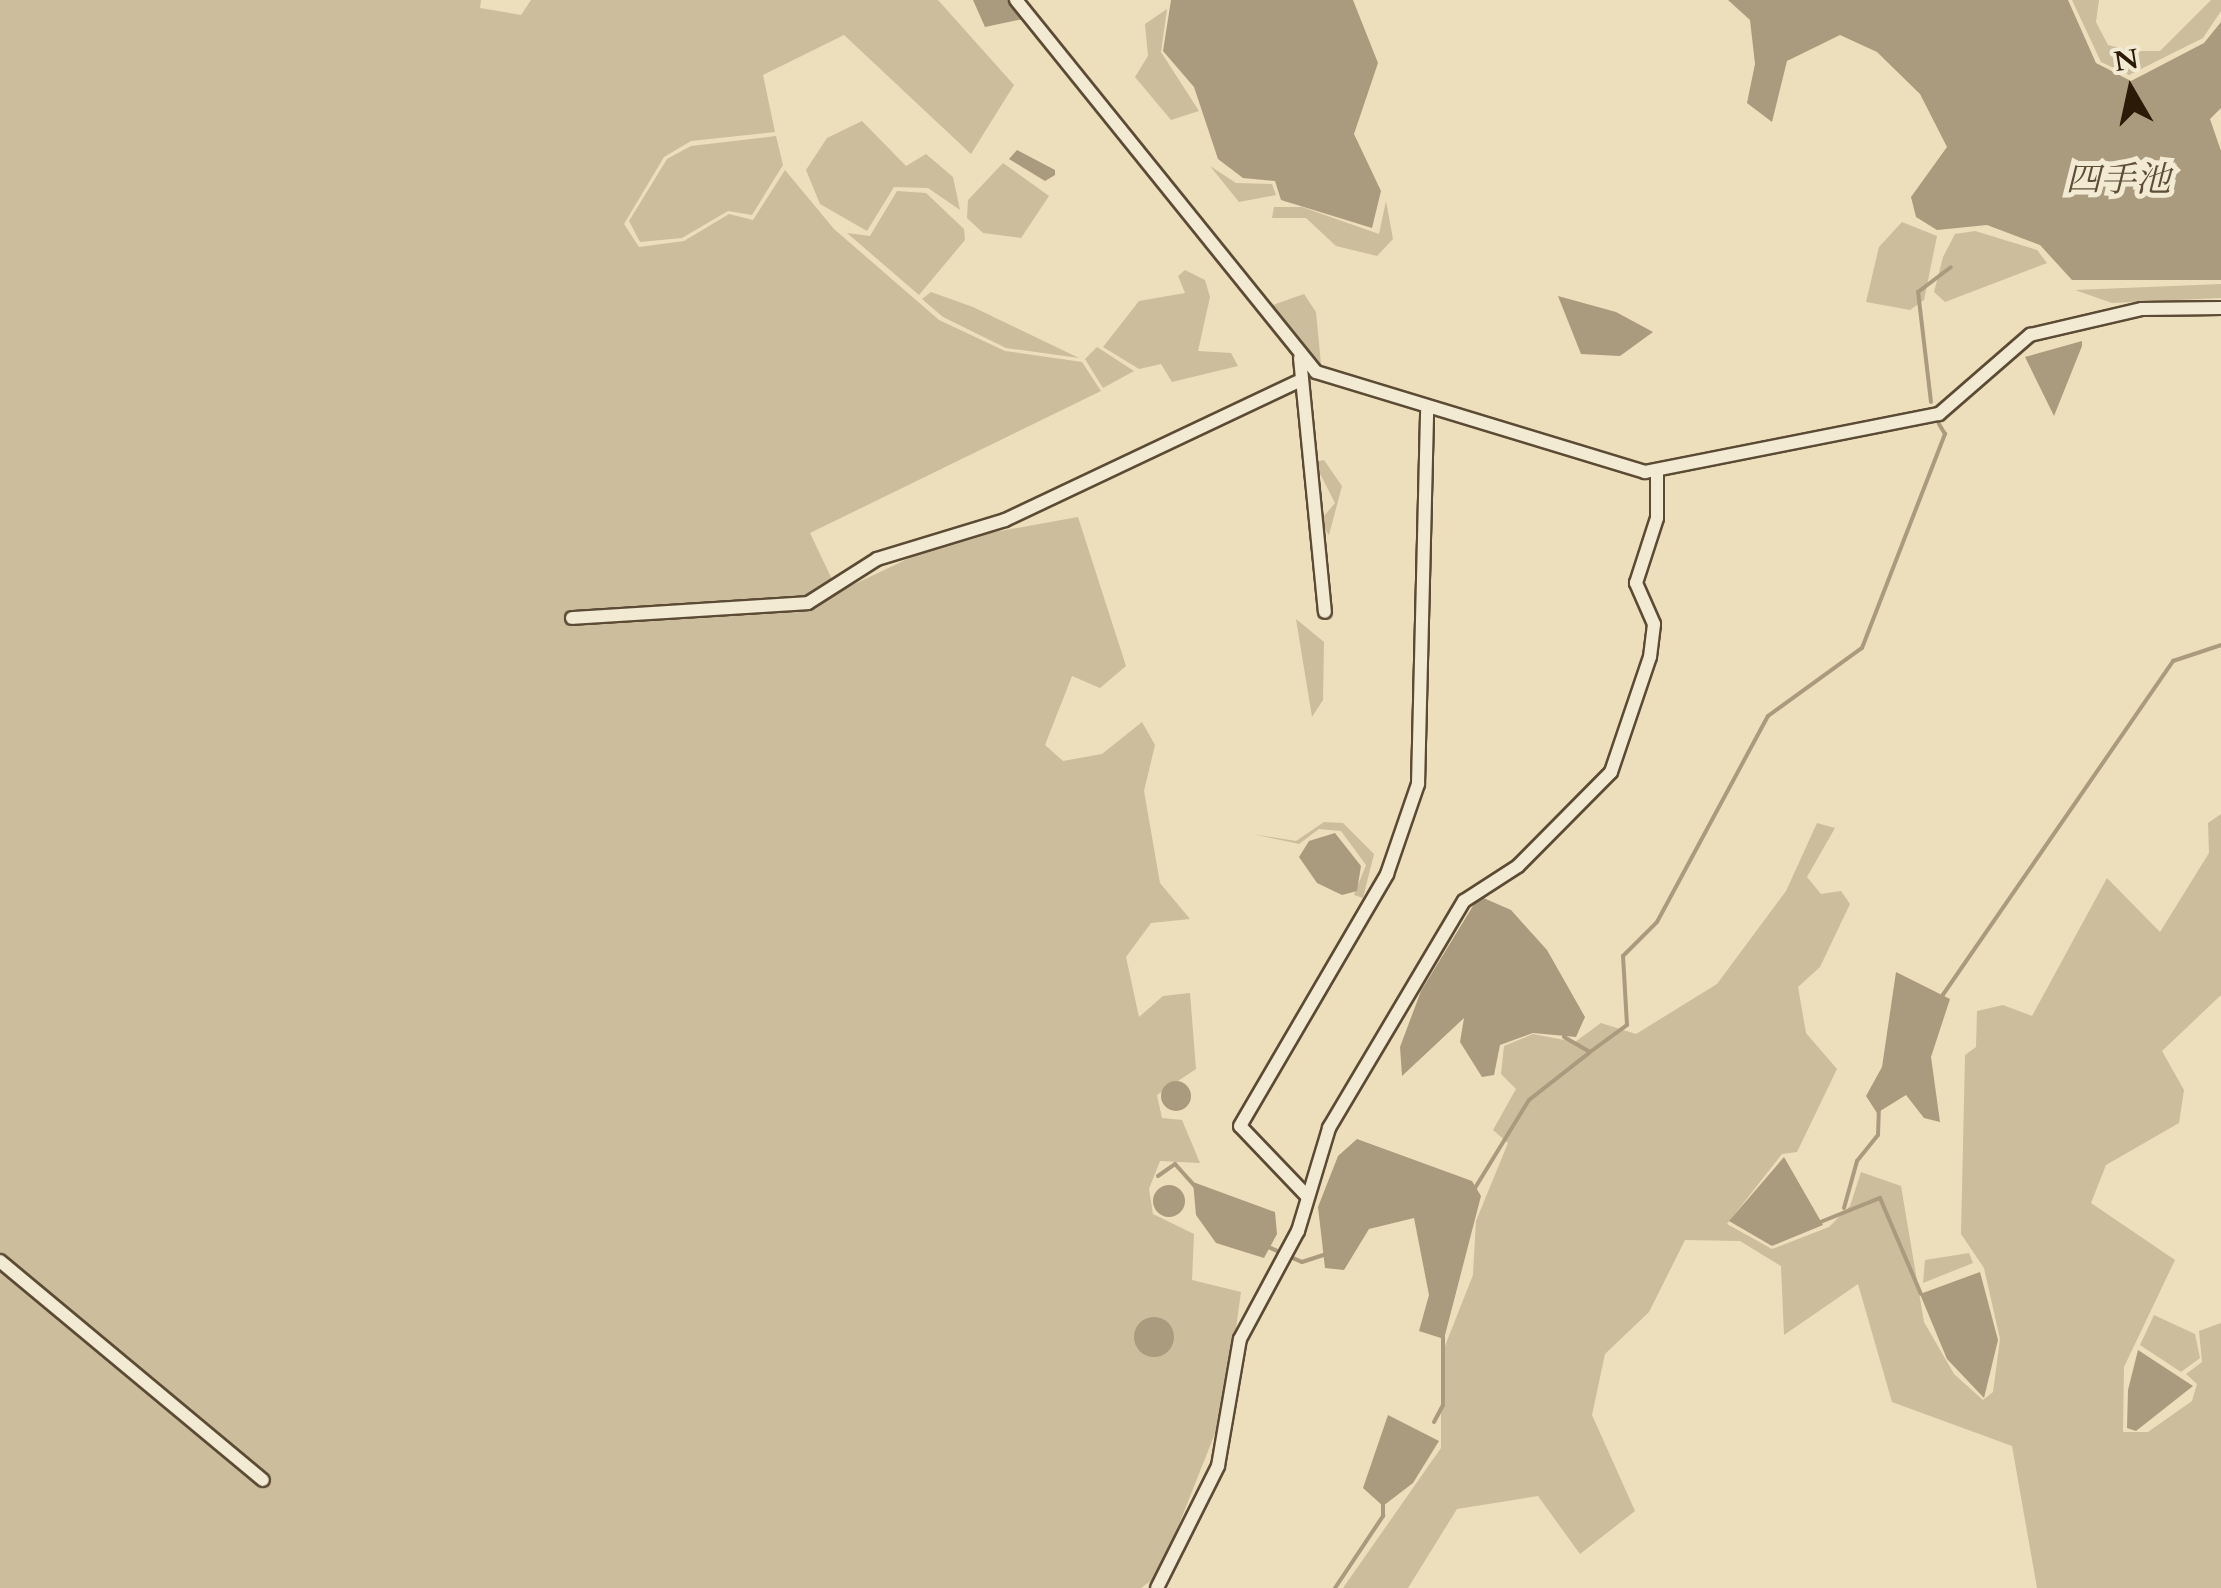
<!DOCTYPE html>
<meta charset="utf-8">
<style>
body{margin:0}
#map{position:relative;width:2221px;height:1588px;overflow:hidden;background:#eddebc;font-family:Cardo,"Noto Serif JP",serif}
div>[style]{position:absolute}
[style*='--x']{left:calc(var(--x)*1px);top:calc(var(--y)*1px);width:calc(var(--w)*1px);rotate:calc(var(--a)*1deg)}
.green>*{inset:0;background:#ccbd9d}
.water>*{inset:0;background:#ab9b7e}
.round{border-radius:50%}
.stream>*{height:4px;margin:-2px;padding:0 2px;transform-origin:2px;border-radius:2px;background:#ab9b7e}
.roads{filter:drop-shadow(2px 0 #5c4b34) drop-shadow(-2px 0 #5c4b34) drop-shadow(0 2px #5c4b34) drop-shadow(0 -2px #5c4b34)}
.minor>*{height:12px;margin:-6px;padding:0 6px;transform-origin:6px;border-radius:6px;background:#f3ead3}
span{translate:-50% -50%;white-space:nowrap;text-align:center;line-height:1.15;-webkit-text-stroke:10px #f3ead3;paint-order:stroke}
.water-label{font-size:35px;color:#5e4e37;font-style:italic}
.north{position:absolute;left:2081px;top:40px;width:100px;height:100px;-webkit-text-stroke:8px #f3ead3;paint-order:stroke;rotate:351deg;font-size:28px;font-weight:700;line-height:40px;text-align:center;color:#2b1a07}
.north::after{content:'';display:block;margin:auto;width:35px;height:45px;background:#2b1a07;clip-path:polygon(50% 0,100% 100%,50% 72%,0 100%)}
</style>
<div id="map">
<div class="green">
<i style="clip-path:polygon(0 0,481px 0,480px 8px,521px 15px,531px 0,938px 0,1014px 85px,971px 154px,844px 35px,763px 75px,775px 132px,691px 141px,664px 157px,624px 224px,639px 247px,684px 241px,729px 214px,753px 220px,785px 170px,834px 229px,939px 320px,1005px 351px,1082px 362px,1101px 391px,810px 533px,838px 592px,945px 541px,1078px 517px,1126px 666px,1100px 688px,1072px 676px,1045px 745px,1063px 761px,1102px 754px,1142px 722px,1155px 745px,1144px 791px,1160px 883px,1190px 919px,1151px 923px,1126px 957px,1139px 1017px,1163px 996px,1190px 993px,1196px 1069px,1157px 1095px,1162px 1118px,1182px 1120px,1200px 1163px,1160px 1161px,1149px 1189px,1153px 1214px,1194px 1234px,1192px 1280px,1241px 1292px,1225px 1408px,1159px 1575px,1141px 1588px,0 1588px)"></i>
<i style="clip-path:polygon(2072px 0,2099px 0,2096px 22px,2108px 45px,2132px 51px,2160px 51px,2211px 0,2221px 0,2221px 11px,2203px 38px,2129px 75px,2101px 62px)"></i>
<i style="clip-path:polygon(1167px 9px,1161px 52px,1199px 111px,1171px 120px,1135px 77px,1148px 56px,1145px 24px)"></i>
<i style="clip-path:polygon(862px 121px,906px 166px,926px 154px,953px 177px,960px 210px,928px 188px,894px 187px,867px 231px,820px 204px,806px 170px,827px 138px)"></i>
<i style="clip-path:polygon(776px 136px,783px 165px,752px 215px,728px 211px,682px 238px,640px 242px,629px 221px,667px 159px,691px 146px)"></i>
<i style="clip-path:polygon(1003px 163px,1049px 196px,1021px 238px,983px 233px,967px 218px,968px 200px)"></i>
<i style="clip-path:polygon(1210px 166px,1236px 183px,1272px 184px,1276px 195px,1239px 202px)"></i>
<i style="clip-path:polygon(897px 191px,926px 193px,964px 229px,965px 240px,919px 295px,847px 233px,870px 236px)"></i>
<i style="clip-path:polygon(1386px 201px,1393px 239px,1377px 256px,1336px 246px,1306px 218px,1272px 218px,1274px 207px,1302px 207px,1379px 234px)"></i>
<i style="clip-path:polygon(1902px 222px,1937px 236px,1924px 300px,1910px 310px,1866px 302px,1879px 247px)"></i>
<i style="clip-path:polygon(1975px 231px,2037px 250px,2047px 263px,1945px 302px,1934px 292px,1943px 257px,1955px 234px)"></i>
<i style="clip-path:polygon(1185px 270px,1205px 280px,1210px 297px,1198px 351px,1231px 353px,1238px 366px,1172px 382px,1161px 364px,1139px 369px,1103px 347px,1139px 301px,1185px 293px,1178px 276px)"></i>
<i style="clip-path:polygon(2221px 284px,2221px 298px,2112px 303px,2075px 290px)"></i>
<i style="clip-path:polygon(931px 292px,973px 307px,1079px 358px,1006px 348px,943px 317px,922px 299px)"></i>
<i style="clip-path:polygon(1304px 294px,1316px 312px,1321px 364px,1270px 306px)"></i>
<i style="clip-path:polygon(1097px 347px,1134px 371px,1103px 388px,1085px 359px)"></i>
<i style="clip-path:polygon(1324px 460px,1342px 486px,1329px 535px,1319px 522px,1335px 503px,1314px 462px)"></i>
<i style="clip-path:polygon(1296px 619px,1324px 642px,1323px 700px,1312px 717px)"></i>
<i style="clip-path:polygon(2221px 814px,2221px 995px,2162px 1051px,2184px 1090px,2179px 1123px,2106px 1165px,2091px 1203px,2175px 1260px,2124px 1367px,2123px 1432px,2148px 1432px,2192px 1401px,2197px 1384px,2186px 1374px,2202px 1362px,2199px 1331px,2221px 1323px,2221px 1588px,2037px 1588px,2012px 1446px,1892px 1402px,1858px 1284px,1784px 1335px,1781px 1266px,1740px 1241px,1685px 1240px,1649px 1312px,1605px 1354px,1592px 1415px,1635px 1511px,1580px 1554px,1538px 1496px,1457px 1509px,1408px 1588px,1343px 1588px,1441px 1448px,1441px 1356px,1473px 1275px,1476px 1221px,1508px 1143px,1493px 1130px,1516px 1089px,1501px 1074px,1504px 1046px,1533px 1034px,1575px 1042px,1601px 1023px,1636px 1034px,1717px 984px,1786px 891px,1817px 823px,1835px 828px,1807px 877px,1821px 894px,1841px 891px,1850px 904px,1820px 967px,1798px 987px,1806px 1033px,1837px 1069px,1797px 1152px,1782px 1154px,1727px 1224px,1772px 1249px,1829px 1227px,1850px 1206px,1861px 1172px,1901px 1186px,1924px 1322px,1954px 1374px,1983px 1400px,1993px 1392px,2000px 1339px,1984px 1268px,1961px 1234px,1965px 1055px,1976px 1047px,1977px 1011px,2003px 1005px,2032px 1016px,2107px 878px,2160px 932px,2209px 853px,2208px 823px)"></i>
<i style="clip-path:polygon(1324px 822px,1343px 823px,1374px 854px,1363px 898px,1354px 895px,1366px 865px,1341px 831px,1319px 829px,1299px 844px,1252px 834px,1296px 841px)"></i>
<i style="clip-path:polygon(1969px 1253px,1973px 1263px,1923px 1283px,1925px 1260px)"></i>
<i style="clip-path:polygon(2154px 1315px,2195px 1334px,2200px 1358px,2181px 1372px,2140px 1345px)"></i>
</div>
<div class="water">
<i style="clip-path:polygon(973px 0,1009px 0,1023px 19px,985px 27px)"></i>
<i style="clip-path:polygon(1171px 0,1353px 0,1378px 63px,1354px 134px,1381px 191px,1372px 228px,1281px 200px,1275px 181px,1243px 178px,1218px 159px,1194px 87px,1163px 51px)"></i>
<i style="clip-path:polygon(1728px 0,2068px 0,2096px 63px,2131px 81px,2204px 43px,2221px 22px,2221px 108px,2210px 119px,2221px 151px,2221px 280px,2072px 280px,2040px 245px,1987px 225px,1937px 230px,1916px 217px,1911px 197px,1947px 147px,1920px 94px,1877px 52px,1840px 35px,1787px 61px,1772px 122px,1747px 103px,1755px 64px,1750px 20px)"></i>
<i style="clip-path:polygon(1017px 150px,1055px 170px,1055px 175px,1045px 181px,1009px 159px)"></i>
<i style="clip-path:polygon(1558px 296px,1616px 312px,1653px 332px,1620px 356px,1581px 354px)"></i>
<i style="clip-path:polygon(2082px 341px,2082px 346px,2054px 416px,2025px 357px)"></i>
<i style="clip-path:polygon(1335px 833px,1361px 866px,1357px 891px,1342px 895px,1317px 883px,1299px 857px,1309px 841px)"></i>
<i style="clip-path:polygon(1479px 896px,1511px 910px,1547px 950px,1585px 1017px,1576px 1037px,1533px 1033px,1500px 1045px,1494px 1075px,1482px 1077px,1460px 1042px,1464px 1018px,1402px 1076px,1400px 1047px,1421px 991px)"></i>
<i style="clip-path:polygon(1896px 972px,1950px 999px,1931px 1057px,1940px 1122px,1924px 1118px,1906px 1095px,1877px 1113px,1866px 1096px,1882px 1067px)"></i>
<i class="round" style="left:1161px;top:1081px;width:30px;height:30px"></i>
<i style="clip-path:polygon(1357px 1139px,1472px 1181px,1481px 1196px,1444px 1339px,1419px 1331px,1429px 1295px,1414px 1218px,1369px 1229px,1344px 1270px,1325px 1268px,1318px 1207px,1338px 1156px)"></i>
<i style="clip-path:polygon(1784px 1157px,1823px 1225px,1772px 1246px,1729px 1221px)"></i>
<i style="clip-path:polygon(1193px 1182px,1275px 1212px,1277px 1234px,1264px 1258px,1216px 1243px,1196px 1215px)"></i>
<i class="round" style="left:1153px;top:1185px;width:32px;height:32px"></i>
<i style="clip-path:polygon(1980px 1272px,1998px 1340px,1984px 1398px,1947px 1359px,1920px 1294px)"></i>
<i class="round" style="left:1134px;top:1317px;width:40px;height:40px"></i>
<i style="clip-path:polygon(2138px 1350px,2193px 1386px,2136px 1431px,2127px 1428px,2128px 1390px)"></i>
<i style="clip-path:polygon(1388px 1415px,1439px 1441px,1413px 1483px,1383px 1506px,1363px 1488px)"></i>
</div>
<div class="stream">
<i style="--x:1931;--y:402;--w:111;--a:-96.7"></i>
<i style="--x:1918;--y:292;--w:41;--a:-37.1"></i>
<i style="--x:1940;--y:999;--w:411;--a:-55.4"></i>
<i style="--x:2173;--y:661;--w:51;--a:-18.4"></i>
<i style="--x:1564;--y:1037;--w:30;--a:30"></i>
<i style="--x:1590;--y:1052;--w:46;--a:-36.1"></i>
<i style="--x:1627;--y:1025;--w:69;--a:-93.3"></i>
<i style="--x:1623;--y:956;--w:48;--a:-45"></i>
<i style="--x:1657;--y:922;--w:234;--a:-61.7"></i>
<i style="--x:1768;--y:716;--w:116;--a:-35.9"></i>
<i style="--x:1862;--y:648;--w:230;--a:-68.8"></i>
<i style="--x:1945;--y:434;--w:12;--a:-121"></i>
<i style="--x:1158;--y:1176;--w:21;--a:-35"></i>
<i style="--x:1175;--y:1164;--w:30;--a:48"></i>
<i style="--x:1475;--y:1188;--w:103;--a:-58.5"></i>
<i style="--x:1529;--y:1100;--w:76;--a:-38.1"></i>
<i style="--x:1844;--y:1208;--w:49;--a:-74.5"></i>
<i style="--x:1857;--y:1161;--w:33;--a:-51"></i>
<i style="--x:1878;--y:1135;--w:26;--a:-88"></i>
<i style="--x:1818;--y:1223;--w:67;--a:-22"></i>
<i style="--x:1880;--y:1198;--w:104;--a:66.9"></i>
<i style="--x:1266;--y:1246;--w:39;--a:24"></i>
<i style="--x:1302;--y:1262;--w:25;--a:-18"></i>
<i style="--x:1434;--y:1422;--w:19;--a:-62"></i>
<i style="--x:1443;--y:1405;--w:70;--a:-90"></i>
<i style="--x:1335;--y:1588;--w:87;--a:-56.3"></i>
<i style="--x:1383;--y:1516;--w:15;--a:-90"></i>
</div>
<div class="roads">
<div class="minor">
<i style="--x:1016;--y:0;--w:478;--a:51.1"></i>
<i style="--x:1316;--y:372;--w:344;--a:16.9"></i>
<i style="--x:1645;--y:472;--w:300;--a:-11.2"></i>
<i style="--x:1939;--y:414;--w:121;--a:-41"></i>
<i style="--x:2030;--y:335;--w:115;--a:-13.1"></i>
<i style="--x:2142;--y:309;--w:79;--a:-0.7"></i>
<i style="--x:1300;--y:358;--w:255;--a:84.4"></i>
<i style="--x:572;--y:618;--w:236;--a:-3.6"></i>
<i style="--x:808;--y:603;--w:82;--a:-32.5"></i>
<i style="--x:877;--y:559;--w:134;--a:-16.9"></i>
<i style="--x:1005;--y:520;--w:323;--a:-25.3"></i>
<i style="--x:1306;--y:1195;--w:95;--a:-133.7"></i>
<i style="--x:1240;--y:1126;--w:292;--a:-59.7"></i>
<i style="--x:1387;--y:874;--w:95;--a:-71"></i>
<i style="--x:1418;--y:784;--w:373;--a:-88.6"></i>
<i style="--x:0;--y:1261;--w:342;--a:39.8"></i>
<i style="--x:1157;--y:1588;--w:136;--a:-63.4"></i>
<i style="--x:1218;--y:1466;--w:129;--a:-80.2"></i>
<i style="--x:1240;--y:1339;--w:123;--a:-61.8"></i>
<i style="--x:1298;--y:1231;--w:108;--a:-73.2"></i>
<i style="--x:1329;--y:1128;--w:264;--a:-59.3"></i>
<i style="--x:1464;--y:901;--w:64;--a:-32.9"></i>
<i style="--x:1518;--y:866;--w:132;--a:-45.3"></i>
<i style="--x:1611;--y:772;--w:121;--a:-71.3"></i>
<i style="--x:1650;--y:657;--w:33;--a:-83"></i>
<i style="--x:1654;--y:624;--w:45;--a:-113.7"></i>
<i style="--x:1636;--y:583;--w:68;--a:-72.1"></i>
<i style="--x:1657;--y:518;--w:45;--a:-90"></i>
</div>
</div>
<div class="water-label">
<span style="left:2118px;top:180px">四手池</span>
</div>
<div class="north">N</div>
</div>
